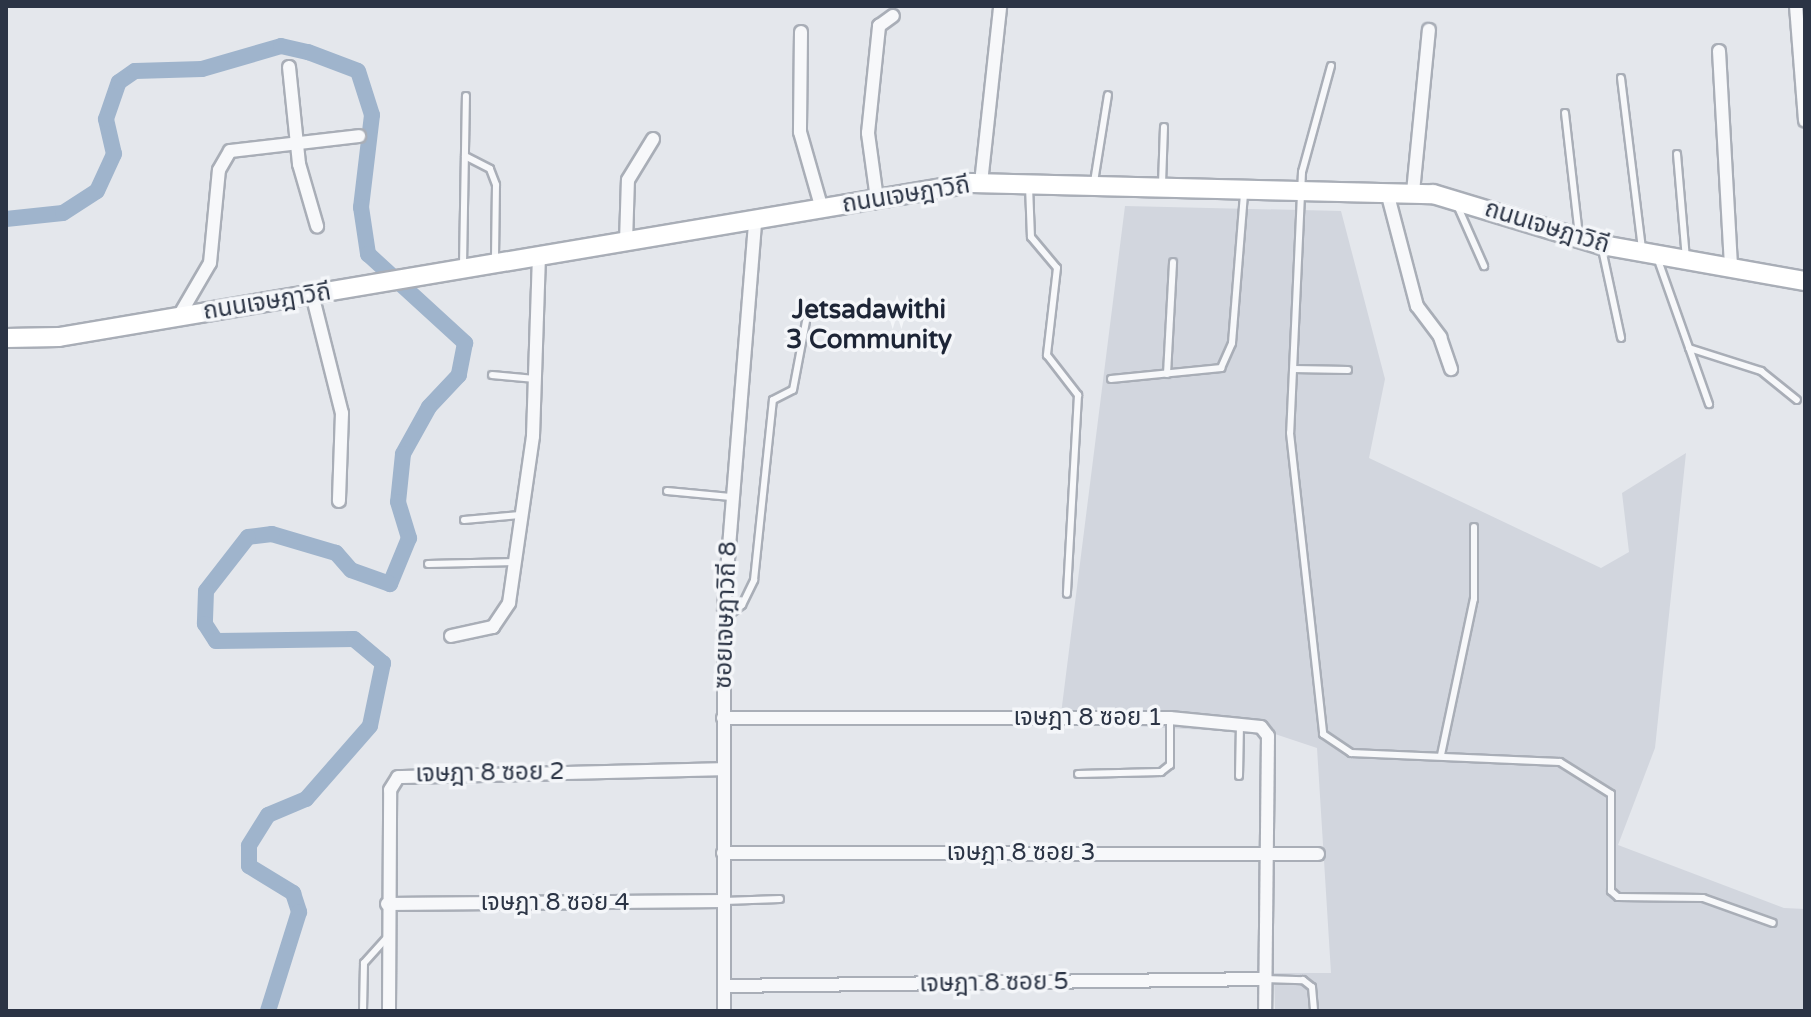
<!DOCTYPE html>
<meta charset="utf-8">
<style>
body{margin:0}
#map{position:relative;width:1811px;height:1017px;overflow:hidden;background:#e4e7ec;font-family:"Varela Round","Noto Sans Thai",sans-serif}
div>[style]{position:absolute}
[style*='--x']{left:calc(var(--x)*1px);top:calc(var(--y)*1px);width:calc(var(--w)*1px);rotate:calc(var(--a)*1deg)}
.built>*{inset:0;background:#d2d6de}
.canal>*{height:16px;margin:-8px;padding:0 8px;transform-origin:8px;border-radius:8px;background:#9fb4cc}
.roads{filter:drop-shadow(2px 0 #a9aeb7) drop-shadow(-2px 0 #a9aeb7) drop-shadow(0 2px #a9aeb7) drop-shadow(0 -2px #a9aeb7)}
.lane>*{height:6px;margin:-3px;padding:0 3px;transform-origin:3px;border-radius:3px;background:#f7f8fa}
.street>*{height:12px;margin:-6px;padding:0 6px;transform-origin:6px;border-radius:6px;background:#f7f8fa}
.secondary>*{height:18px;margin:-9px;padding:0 9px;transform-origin:9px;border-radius:9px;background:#fff}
span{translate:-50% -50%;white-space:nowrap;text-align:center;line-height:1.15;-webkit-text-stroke:7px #f4f6f9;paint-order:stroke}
.street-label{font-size:24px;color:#2b3445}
.neighbourhood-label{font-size:26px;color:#1d2536;font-weight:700}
.frame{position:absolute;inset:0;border:8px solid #2b3445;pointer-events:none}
</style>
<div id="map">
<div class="built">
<i style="clip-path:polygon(1125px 206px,1341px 211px,1385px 379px,1369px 458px,1601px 568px,1629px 552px,1622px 493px,1686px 453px,1655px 748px,1618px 845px,1784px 908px,1805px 909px,1805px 1011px,1275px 1011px,1274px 973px,1331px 973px,1317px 748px,1275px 734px,1060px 722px)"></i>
</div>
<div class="canal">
<i style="--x:6;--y:219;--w:57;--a:-6"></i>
<i style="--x:63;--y:213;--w:40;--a:-32.9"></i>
<i style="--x:97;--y:191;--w:41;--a:-65.3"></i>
<i style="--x:114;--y:154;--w:36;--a:-103"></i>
<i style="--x:106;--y:119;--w:39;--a:-71"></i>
<i style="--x:119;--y:82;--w:19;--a:-35"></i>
<i style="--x:135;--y:71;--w:67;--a:-1.7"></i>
<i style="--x:202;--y:69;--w:82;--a:-16.2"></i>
<i style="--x:281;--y:46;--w:28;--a:13"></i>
<i style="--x:308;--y:52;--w:53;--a:20.8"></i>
<i style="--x:358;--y:71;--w:46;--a:72.3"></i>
<i style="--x:372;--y:115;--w:93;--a:96.8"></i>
<i style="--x:361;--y:207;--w:48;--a:81.5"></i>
<i style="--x:368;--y:254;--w:132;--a:42.5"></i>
<i style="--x:465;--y:343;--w:33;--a:101"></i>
<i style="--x:459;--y:375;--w:44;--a:133.2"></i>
<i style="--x:429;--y:407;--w:54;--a:119"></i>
<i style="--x:403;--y:454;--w:48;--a:95.9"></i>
<i style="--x:398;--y:502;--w:38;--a:73"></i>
<i style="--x:409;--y:538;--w:50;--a:112.4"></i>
<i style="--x:390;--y:584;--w:41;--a:-160.3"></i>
<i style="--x:351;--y:570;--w:23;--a:-131"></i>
<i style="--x:336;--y:553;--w:67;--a:-163.5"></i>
<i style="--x:272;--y:534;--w:24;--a:173"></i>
<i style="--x:248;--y:537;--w:68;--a:127.9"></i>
<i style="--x:206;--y:591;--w:33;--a:92"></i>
<i style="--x:205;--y:624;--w:20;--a:57"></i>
<i style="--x:216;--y:641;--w:138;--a:-0.8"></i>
<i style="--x:354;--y:639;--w:38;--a:40"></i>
<i style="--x:383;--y:663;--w:64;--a:101.7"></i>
<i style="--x:370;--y:726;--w:97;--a:131.2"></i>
<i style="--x:306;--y:799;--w:41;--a:157.2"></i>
<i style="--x:268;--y:815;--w:36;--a:122"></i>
<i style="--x:249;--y:846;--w:20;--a:90"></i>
<i style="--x:249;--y:866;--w:52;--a:31.5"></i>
<i style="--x:293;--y:893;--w:20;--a:72"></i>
<i style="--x:299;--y:912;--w:104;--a:107.4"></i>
</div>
<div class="roads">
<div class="lane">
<i style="--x:1331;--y:66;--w:110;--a:105.3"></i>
<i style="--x:1302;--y:172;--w:261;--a:92.6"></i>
<i style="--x:1290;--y:433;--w:303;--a:83.7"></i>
<i style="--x:1323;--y:734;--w:34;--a:34"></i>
<i style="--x:1351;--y:753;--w:209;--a:2.5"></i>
<i style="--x:1560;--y:762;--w:60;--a:32.1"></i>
<i style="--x:1611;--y:794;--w:97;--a:90"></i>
<i style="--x:1611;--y:891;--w:9;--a:41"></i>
<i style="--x:1618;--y:897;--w:85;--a:0.7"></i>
<i style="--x:1703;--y:898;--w:74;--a:19.7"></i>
<i style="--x:1621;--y:78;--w:173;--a:83"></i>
<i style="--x:1565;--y:113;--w:123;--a:83.5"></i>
<i style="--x:1677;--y:154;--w:104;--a:85.1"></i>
<i style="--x:465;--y:156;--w:28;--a:27"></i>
<i style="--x:490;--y:169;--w:17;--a:69"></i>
<i style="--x:496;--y:185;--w:75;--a:90.8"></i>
<i style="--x:1094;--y:182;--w:88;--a:-80.9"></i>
<i style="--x:1162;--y:184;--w:57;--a:-88"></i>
<i style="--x:1029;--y:186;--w:51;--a:87.8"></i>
<i style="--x:1031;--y:237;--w:40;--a:50"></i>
<i style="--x:1057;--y:268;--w:88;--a:96.6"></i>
<i style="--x:1047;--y:355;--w:51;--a:52.2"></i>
<i style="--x:1078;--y:395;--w:199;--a:93.2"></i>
<i style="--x:1457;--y:205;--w:67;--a:66.1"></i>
<i style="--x:1602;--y:249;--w:91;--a:77.9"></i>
<i style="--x:1658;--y:260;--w:153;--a:70.5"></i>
<i style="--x:463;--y:265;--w:169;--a:-89"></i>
<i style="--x:1689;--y:348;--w:76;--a:17.7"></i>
<i style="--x:1761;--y:371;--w:46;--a:38.9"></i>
<i style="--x:1294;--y:369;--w:54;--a:1.1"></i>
<i style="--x:1167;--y:374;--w:112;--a:-86.9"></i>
<i style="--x:492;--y:375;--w:43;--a:5.3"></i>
<i style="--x:1111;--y:379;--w:111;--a:-5.7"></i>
<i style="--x:1221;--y:368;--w:27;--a:-66"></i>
<i style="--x:1232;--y:343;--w:150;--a:-85.4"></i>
<i style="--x:667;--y:491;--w:64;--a:5.4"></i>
<i style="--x:464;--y:520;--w:56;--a:-5.1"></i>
<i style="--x:428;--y:564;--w:88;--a:-1.3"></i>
<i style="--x:724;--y:619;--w:23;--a:-38"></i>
<i style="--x:742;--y:605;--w:28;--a:-64"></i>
<i style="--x:754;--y:580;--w:181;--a:-84"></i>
<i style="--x:773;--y:400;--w:22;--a:-27"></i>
<i style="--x:793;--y:390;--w:70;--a:-79.3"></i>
<i style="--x:1441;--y:755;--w:159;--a:-78.1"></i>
<i style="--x:1474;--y:599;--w:72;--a:-90"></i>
<i style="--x:1078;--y:774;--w:83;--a:-1.4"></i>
<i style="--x:1161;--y:772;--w:11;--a:-38"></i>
<i style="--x:1170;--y:765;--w:47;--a:-90"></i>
<i style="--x:1239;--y:776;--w:52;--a:-88.9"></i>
<i style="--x:724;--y:901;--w:56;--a:-2"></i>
<i style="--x:1265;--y:979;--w:38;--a:2"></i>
<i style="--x:1303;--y:980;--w:11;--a:38"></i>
<i style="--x:1312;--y:987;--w:24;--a:85"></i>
<i style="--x:363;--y:1011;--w:48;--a:-88.8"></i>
<i style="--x:364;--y:963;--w:36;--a:-48"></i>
</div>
<div class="street">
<i style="--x:1796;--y:6;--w:115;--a:85.5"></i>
<i style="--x:801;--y:32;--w:100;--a:90.6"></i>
<i style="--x:800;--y:132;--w:80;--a:74.1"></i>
<i style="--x:1719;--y:51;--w:218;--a:86.8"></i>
<i style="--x:289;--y:67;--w:98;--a:84.1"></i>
<i style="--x:299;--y:164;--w:65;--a:73.8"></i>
<i style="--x:981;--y:183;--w:177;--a:-83.8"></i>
<i style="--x:1387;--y:192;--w:118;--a:75.3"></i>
<i style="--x:1417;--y:306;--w:39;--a:53"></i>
<i style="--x:1440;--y:337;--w:34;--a:71"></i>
<i style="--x:1413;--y:192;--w:163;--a:-84.4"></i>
<i style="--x:877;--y:199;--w:67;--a:-97.8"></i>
<i style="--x:868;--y:133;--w:108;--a:-84.1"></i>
<i style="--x:879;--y:26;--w:17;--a:-36"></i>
<i style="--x:626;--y:242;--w:62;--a:-88.2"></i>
<i style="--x:628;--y:180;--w:48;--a:-58.6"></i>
<i style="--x:312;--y:294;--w:123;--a:75.9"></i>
<i style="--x:342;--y:413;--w:88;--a:92"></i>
<i style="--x:179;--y:316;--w:61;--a:-59.7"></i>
<i style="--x:210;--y:263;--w:93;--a:-84.5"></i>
<i style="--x:219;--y:170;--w:22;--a:-60"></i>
<i style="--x:230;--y:151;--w:130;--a:-6.6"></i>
<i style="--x:451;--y:636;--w:43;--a:-12.1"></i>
<i style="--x:493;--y:627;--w:29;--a:-56"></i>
<i style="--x:509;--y:603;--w:169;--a:-81.8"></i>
<i style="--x:533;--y:436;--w:179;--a:-88.1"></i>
<i style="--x:723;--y:718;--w:447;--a:0"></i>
<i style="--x:1170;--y:718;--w:91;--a:5.6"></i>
<i style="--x:1261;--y:727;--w:11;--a:52"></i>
<i style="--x:1268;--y:736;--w:275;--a:90.6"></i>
<i style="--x:723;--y:853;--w:595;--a:0.1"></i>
<i style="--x:387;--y:904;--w:337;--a:-0.5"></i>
<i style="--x:724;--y:986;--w:541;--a:-0.74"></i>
<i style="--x:389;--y:1011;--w:221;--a:-89.7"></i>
<i style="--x:390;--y:790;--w:15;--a:-58"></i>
<i style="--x:398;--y:777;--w:325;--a:-1.4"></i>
<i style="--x:724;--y:1011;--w:402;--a:-90"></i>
<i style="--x:724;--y:609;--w:390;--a:-85.4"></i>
</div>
<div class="secondary">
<i style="--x:6;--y:338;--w:53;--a:-1.1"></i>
<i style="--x:59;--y:337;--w:925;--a:-9.58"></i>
<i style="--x:971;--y:183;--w:462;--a:1.4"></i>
<i style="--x:1433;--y:194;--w:177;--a:16.8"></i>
<i style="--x:1602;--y:245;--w:206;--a:10.1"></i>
</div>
</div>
<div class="street-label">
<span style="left:906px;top:195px;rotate:-9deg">ถนนเจษฎาวิถี</span>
<span style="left:1547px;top:227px;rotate:17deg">ถนนเจษฎาวิถี</span>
<span style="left:267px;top:302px;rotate:-9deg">ถนนเจษฎาวิถี</span>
<span style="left:726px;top:615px;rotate:-88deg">ซอยเจษฎาวิถี 8</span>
<span style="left:1088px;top:718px">เจษฎา 8 ซอย 1</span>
<span style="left:490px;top:773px;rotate:-1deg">เจษฎา 8 ซอย 2</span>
<span style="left:1021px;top:853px">เจษฎา 8 ซอย 3</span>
<span style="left:555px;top:903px">เจษฎา 8 ซอย 4</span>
<span style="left:994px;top:983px;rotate:-1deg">เจษฎา 8 ซอย 5</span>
</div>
<div class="neighbourhood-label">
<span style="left:869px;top:325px">Jetsadawithi<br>3 Community</span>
</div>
<div class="frame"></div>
</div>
